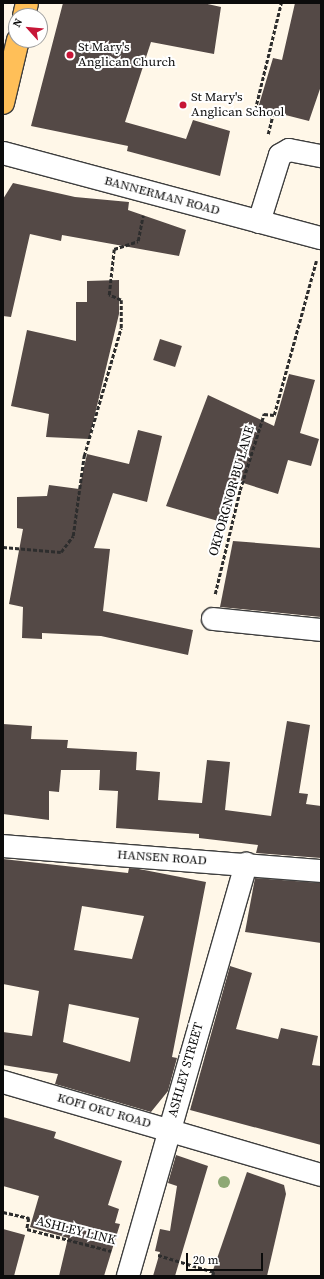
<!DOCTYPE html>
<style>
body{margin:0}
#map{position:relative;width:324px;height:1279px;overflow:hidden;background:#fff7e8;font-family:"Source Serif 4",serif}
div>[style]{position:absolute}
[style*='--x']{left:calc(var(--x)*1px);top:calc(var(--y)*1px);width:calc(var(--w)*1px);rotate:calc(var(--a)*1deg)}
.building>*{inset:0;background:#544946;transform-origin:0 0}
.path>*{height:2.5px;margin-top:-1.25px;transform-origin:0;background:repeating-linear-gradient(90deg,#2d2d2d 0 4px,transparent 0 6px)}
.roads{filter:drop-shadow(1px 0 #3e3e3e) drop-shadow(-1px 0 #3e3e3e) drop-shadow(0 1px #3e3e3e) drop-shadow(0 -1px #3e3e3e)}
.minor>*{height:22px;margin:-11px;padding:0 11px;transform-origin:11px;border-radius:11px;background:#fff}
.major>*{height:22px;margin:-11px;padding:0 11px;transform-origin:11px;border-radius:11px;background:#ffbf58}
.trees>*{width:12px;height:12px;margin:-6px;border-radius:50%;background:#8ea874}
.dots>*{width:11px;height:11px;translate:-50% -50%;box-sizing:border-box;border:2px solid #fff;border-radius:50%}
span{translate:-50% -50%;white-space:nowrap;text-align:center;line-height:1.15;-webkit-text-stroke:4px #fff;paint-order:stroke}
.poi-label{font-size:13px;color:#0b0b0b}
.left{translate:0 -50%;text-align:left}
.street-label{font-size:13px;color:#0b0b0b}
.frame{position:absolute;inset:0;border:4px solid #0b0b0b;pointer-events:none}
.north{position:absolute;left:8px;top:8px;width:40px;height:40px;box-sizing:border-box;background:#fff;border:1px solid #9d9d9d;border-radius:50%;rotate:297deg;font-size:11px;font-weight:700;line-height:16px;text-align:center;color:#0b0b0b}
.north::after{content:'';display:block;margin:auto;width:14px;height:18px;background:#c71637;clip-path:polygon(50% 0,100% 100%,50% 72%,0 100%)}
.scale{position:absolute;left:186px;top:1253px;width:77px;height:18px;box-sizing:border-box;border:2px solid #0b0b0b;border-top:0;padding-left:5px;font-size:12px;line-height:14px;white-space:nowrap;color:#0b0b0b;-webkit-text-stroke:3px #fff;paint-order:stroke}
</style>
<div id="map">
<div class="building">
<i style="clip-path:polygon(63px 3px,203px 3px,221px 7px,214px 54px,151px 42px,125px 122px,186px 139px,193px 120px,230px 131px,220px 176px,127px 151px,128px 146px,31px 126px)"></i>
<i style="clip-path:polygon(295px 3px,321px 3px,321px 86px,309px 121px,258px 108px,273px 58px,282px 60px)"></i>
<i style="clip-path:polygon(13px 183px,75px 197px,129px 202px,128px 210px,186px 230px,179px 256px,62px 235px,61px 241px,30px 234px,11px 317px,3px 316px,3px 199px)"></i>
<i style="clip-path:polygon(119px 280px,119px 314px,89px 439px,46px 437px,49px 414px,11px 406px,27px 330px,76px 341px,76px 302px,87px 302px,87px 281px)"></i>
<i style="left:160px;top:339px;width:23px;height:22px;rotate:18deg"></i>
<i style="clip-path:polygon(289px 374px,315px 380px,300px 433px,319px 439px,311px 466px,288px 460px,278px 494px,237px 481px,225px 523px,166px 506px,208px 395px,274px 426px)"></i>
<i style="clip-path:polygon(138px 430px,162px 436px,147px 502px,113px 493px,94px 548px,110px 549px,103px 611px,193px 630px,188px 655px,101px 636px,42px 633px,42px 639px,22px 638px,23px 607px,9px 604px,23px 529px,17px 528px,17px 497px,47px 496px,49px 485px,79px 489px,87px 454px,129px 464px)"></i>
<i style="clip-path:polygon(233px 541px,321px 548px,321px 617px,220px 607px)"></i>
<i style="clip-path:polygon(287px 721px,310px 725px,299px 793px,308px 794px,306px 804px,321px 806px,321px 858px,256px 853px,258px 845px,199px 838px,199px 834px,116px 828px,118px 791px,99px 790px,100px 770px,61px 770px,59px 792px,49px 791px,49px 820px,3px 814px,3px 724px,32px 726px,31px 739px,68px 740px,67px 748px,137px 752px,136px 770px,160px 772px,158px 800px,202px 803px,207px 760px,230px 762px,225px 810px,271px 816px)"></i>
<i style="clip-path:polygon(evenodd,3px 859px,128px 873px,129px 868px,139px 869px,206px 882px,172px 1057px,177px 1058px,168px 1091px,151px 1112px,55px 1084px,58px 1074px,3px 1065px,3px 1032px,32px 1036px,39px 991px,3px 984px,3px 859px,82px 906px,144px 916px,132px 959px,74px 950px,82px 906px,3px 859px,69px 1004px,139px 1018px,130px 1062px,63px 1042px,69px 1004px)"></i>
<i style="clip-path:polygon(255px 878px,321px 883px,321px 943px,245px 932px)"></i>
<i style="clip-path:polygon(230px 966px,252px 973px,236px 1029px,278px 1039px,281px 1028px,318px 1036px,312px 1065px,321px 1066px,321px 1145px,190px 1110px)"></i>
<i style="clip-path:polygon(3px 1117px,56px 1132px,54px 1138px,122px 1161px,108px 1205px,119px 1209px,115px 1223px,120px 1224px,104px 1276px,59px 1276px,68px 1238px,30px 1227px,39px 1196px,3px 1186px)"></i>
<i style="clip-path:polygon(176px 1155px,208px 1166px,175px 1276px,153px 1276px,160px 1252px,155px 1251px,160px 1229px,170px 1231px,177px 1186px,168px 1183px)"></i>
<i style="clip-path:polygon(247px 1172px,284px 1185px,286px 1194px,267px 1276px,211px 1276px)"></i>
<i style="clip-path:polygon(3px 1229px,25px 1235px,14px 1276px,3px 1276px)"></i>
</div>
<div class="path">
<i style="--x:268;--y:134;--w:21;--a:-76"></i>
<i style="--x:273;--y:114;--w:18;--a:-167"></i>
<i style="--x:255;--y:110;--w:110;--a:-76.3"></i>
<i style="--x:3;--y:547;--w:58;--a:4.9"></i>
<i style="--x:61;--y:552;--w:20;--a:-53"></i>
<i style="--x:73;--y:536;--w:81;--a:-82.2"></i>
<i style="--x:84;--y:456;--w:133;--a:-73.9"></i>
<i style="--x:121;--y:328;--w:28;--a:-90"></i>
<i style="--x:121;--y:300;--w:13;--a:-157"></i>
<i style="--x:109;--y:295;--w:46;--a:-83.8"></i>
<i style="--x:114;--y:249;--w:25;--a:-18"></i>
<i style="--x:138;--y:241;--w:26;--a:-79"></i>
<i style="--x:215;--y:594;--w:107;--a:-76.5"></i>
<i style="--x:240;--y:490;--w:80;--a:-72.5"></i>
<i style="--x:264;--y:414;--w:10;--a:6"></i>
<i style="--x:274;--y:415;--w:160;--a:-74.7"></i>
<i style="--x:3;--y:1212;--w:27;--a:13"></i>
<i style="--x:29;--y:1218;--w:11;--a:100"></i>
<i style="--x:27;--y:1229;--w:87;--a:14.7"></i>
<i style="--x:158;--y:1255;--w:59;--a:16.9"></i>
<i style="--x:214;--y:1272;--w:4;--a:104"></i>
</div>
<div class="roads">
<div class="minor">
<i style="--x:3;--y:153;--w:329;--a:15"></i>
<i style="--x:259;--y:222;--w:70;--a:-72.6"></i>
<i style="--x:280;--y:155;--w:10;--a:-29"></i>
<i style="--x:289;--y:150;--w:33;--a:11"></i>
<i style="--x:213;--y:619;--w:109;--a:5.8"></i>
<i style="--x:3;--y:846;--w:319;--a:4.5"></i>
<i style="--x:3;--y:1082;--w:331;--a:16.3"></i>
<i style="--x:128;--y:1276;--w:429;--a:-74"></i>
</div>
<div class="major">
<i style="--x:24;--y:16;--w:13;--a:-77"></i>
<i style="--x:3;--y:103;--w:65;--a:-76.6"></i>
</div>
</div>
<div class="trees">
<i style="left:224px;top:1182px"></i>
</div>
<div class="dots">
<i style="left:70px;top:55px;background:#c71637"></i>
<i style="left:183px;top:105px;background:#c71637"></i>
</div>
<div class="poi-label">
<span class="left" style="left:78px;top:55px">St Mary's<br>Anglican Church</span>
<span class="left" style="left:191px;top:105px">St Mary's<br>Anglican School</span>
</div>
<div class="street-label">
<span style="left:162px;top:196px;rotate:15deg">BANNERMAN ROAD</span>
<span style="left:232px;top:491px;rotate:-74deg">OKPORGNOR BU LANE</span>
<span style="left:162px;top:858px;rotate:4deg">HANSEN ROAD</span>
<span style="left:186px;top:1070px;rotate:-74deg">ASHLEY STREET</span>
<span style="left:104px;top:1111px;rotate:16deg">KOFI OKU ROAD</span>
<span style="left:76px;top:1231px;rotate:14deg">ASHLEY LINK</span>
</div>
<div class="frame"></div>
<div class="north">N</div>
<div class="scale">20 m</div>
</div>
